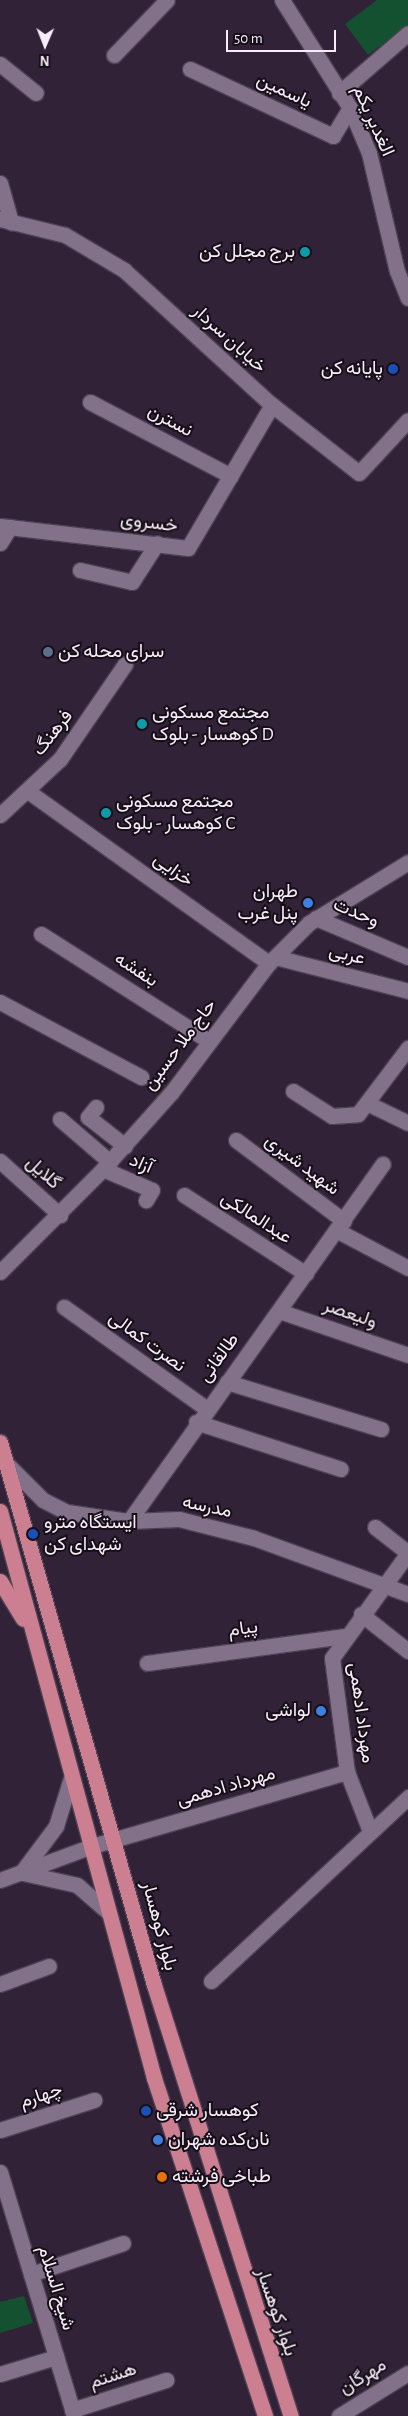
<!DOCTYPE html>
<meta charset="utf-8">
<style>
body{margin:0}
#map{position:relative;width:408px;height:2416px;overflow:hidden;background:#312237;font-family:"Alegreya Sans",Vazirmatn,sans-serif}
div>[style]{position:absolute}
[style*='--x']{left:calc(var(--x)*1px);top:calc(var(--y)*1px);width:calc(var(--w)*1px);rotate:calc(var(--a)*1deg)}
.green>*{inset:0;background:#145131}
.roads{filter:drop-shadow(1px 0 #4e4153) drop-shadow(-1px 0 #4e4153) drop-shadow(0 1px #4e4153) drop-shadow(0 -1px #4e4153)}
.minor>*{height:15px;margin:-7.5px;padding:0 7.5px;transform-origin:7.5px;border-radius:7.5px;background:#83718a}
.major>*{height:15px;margin:-7.5px;padding:0 7.5px;transform-origin:7.5px;border-radius:7.5px;background:#cb7f91}
.dots>*{width:14px;height:14px;translate:-50% -50%;box-sizing:border-box;border:2px solid #160f18;border-radius:50%}
span{translate:-50% -50%;white-space:nowrap;text-align:center;line-height:1.15;-webkit-text-stroke:4px #160f18;paint-order:stroke}
.street-label{font-size:19px;color:#f6ecfa}
.poi-label{font-size:19px;color:#f6ecfa}
.right{translate:-100% -50%;text-align:right}
.left{translate:0 -50%;text-align:left}
.north{position:absolute;left:20px;top:20px;width:50px;height:50px;-webkit-text-stroke:4px #160f18;paint-order:stroke;rotate:181deg;font-size:14px;font-weight:700;line-height:20px;text-align:center;color:#f6ecfa}
.north::after{content:'';display:block;margin:auto;width:18px;height:22px;background:#f6ecfa;clip-path:polygon(50% 0,100% 100%,50% 72%,0 100%)}
.scale{position:absolute;left:226px;top:30px;width:110px;height:22px;box-sizing:border-box;border:2px solid #f6ecfa;border-top:0;padding-left:6px;font-size:15px;line-height:18px;white-space:nowrap;color:#f6ecfa;-webkit-text-stroke:4px #160f18;paint-order:stroke}
</style>
<div id="map">
<div class="green">
<i style="clip-path:polygon(377px 0,408px 0,408px 25px,368px 55px,345px 24px)"></i>
<i style="clip-path:polygon(24px 2296px,33px 2323px,0 2333px,0 2302px)"></i>
</div>
<div class="roads">
<div class="minor">
<i style="--x:282;--y:0;--w:128;--a:57.8"></i>
<i style="--x:350;--y:108;--w:49;--a:67.1"></i>
<i style="--x:369;--y:153;--w:121;--a:76.7"></i>
<i style="--x:397;--y:271;--w:29;--a:68"></i>
<i style="--x:114;--y:55;--w:76;--a:-46.1"></i>
<i style="--x:0;--y:64;--w:46;--a:38.9"></i>
<i style="--x:190;--y:69;--w:158;--a:25.1"></i>
<i style="--x:333;--y:136;--w:33;--a:-59"></i>
<i style="--x:339;--y:93;--w:91;--a:-41"></i>
<i style="--x:0;--y:183;--w:41;--a:74.2"></i>
<i style="--x:0;--y:219;--w:67;--a:13.8"></i>
<i style="--x:65;--y:235;--w:69;--a:30.7"></i>
<i style="--x:124;--y:270;--w:200;--a:42.4"></i>
<i style="--x:272;--y:405;--w:110;--a:38"></i>
<i style="--x:359;--y:473;--w:72;--a:-47.2"></i>
<i style="--x:90;--y:402;--w:159;--a:27.7"></i>
<i style="--x:0;--y:526;--w:189;--a:6.7"></i>
<i style="--x:188;--y:548;--w:166;--a:-59.6"></i>
<i style="--x:0;--y:543;--w:19;--a:-58"></i>
<i style="--x:80;--y:570;--w:53;--a:13"></i>
<i style="--x:132;--y:582;--w:46;--a:-57.3"></i>
<i style="--x:29;--y:792;--w:295;--a:35.5"></i>
<i style="--x:0;--y:815;--w:82;--a:-43"></i>
<i style="--x:60;--y:759;--w:115;--a:-55.6"></i>
<i style="--x:316;--y:918;--w:100;--a:23"></i>
<i style="--x:41;--y:934;--w:199;--a:32.5"></i>
<i style="--x:275;--y:957;--w:137;--a:14.3"></i>
<i style="--x:0;--y:1002;--w:160;--a:28"></i>
<i style="--x:293;--y:1091;--w:46;--a:32.7"></i>
<i style="--x:332;--y:1116;--w:26;--a:-4"></i>
<i style="--x:358;--y:1114;--w:83;--a:-52.9"></i>
<i style="--x:369;--y:1104;--w:43;--a:26"></i>
<i style="--x:96;--y:1107;--w:13;--a:129"></i>
<i style="--x:88;--y:1117;--w:47;--a:38.1"></i>
<i style="--x:60;--y:1119;--w:66;--a:40.7"></i>
<i style="--x:236;--y:1140;--w:135;--a:36.9"></i>
<i style="--x:0;--y:1161;--w:81;--a:42"></i>
<i style="--x:103;--y:1169;--w:53;--a:23.2"></i>
<i style="--x:152;--y:1190;--w:12;--a:121"></i>
<i style="--x:184;--y:1195;--w:145;--a:32.9"></i>
<i style="--x:338;--y:1231;--w:79;--a:27.9"></i>
<i style="--x:0;--y:1272;--w:146;--a:-45"></i>
<i style="--x:103;--y:1169;--w:102;--a:-48.2"></i>
<i style="--x:171;--y:1093;--w:163;--a:-53"></i>
<i style="--x:269;--y:963;--w:57;--a:-45"></i>
<i style="--x:309;--y:923;--w:116;--a:-31.6"></i>
<i style="--x:64;--y:1307;--w:176;--a:35.5"></i>
<i style="--x:279;--y:1311;--w:136;--a:18.8"></i>
<i style="--x:227;--y:1382;--w:161;--a:17"></i>
<i style="--x:196;--y:1422;--w:152;--a:18"></i>
<i style="--x:6;--y:1463;--w:52;--a:45"></i>
<i style="--x:43;--y:1500;--w:27;--a:27"></i>
<i style="--x:67;--y:1512;--w:63;--a:8.3"></i>
<i style="--x:129;--y:1521;--w:50;--a:-2.3"></i>
<i style="--x:179;--y:1519;--w:77;--a:14.2"></i>
<i style="--x:254;--y:1538;--w:164;--a:20"></i>
<i style="--x:129;--y:1521;--w:438;--a:-54.6"></i>
<i style="--x:375;--y:1527;--w:42;--a:38.2"></i>
<i style="--x:361;--y:1614;--w:60;--a:38.2"></i>
<i style="--x:147;--y:1663;--w:200;--a:-7.8"></i>
<i style="--x:370;--y:1831;--w:63;--a:-111.3"></i>
<i style="--x:347;--y:1772;--w:115;--a:-97.5"></i>
<i style="--x:332;--y:1658;--w:130;--a:-54.1"></i>
<i style="--x:21;--y:1873;--w:59;--a:-53.3"></i>
<i style="--x:56;--y:1826;--w:50;--a:-72.6"></i>
<i style="--x:23;--y:1873;--w:55;--a:12.5"></i>
<i style="--x:77;--y:1885;--w:41;--a:41.1"></i>
<i style="--x:0;--y:1880;--w:98;--a:-20.3"></i>
<i style="--x:92;--y:1846;--w:266;--a:-16.2"></i>
<i style="--x:211;--y:1981;--w:270;--a:-43"></i>
<i style="--x:0;--y:1984;--w:52;--a:-20.2"></i>
<i style="--x:0;--y:2130;--w:99;--a:-17.7"></i>
<i style="--x:0;--y:2172;--w:255;--a:73.1"></i>
<i style="--x:31;--y:2274;--w:97;--a:-18.6"></i>
<i style="--x:0;--y:2374;--w:59;--a:-16.9"></i>
<i style="--x:72;--y:2410;--w:99;--a:-17.7"></i>
<i style="--x:339;--y:2416;--w:81;--a:-31.9"></i>
</div>
<div class="major">
<i style="--x:0;--y:1442;--w:564;--a:74.17"></i>
<i style="--x:154;--y:1985;--w:452;--a:72.4"></i>
<i style="--x:0;--y:1511;--w:588;--a:74.8"></i>
<i style="--x:154;--y:2078;--w:356;--a:71.8"></i>
<i style="--x:0;--y:1581;--w:44;--a:58.8"></i>
</div>
</div>
<div class="dots">
<i style="left:305px;top:252px;background:#0f9aa8"></i>
<i style="left:393px;top:369px;background:#1a4fb4"></i>
<i style="left:48px;top:652px;background:#5c6f8a"></i>
<i style="left:142px;top:724px;background:#0f9aa8"></i>
<i style="left:106px;top:813px;background:#0f9aa8"></i>
<i style="left:308px;top:903px;background:#3f7fe0"></i>
<i style="left:33px;top:1534px;background:#1a4fb4"></i>
<i style="left:321px;top:1711px;background:#3f7fe0"></i>
<i style="left:146px;top:2111px;background:#1a4fb4"></i>
<i style="left:158px;top:2140px;background:#3f7fe0"></i>
<i style="left:162px;top:2177px;background:#e8710a"></i>
</div>
<div class="street-label">
<span style="left:284px;top:91px;rotate:25deg">یاسمین</span>
<span style="left:373px;top:121px;rotate:66deg">الغدیر یکم</span>
<span style="left:229px;top:339px;rotate:42deg">خیابان سردار</span>
<span style="left:170px;top:421px;rotate:28deg">نسترن</span>
<span style="left:149px;top:523px;rotate:7deg">خسروی</span>
<span style="left:53px;top:733px;rotate:-52deg">فرهنگ</span>
<span style="left:173px;top:870px;rotate:36deg">خزایی</span>
<span style="left:356px;top:913px;rotate:23deg">وحدت</span>
<span style="left:347px;top:955px;rotate:14deg">عربی</span>
<span style="left:136px;top:970px;rotate:33deg">بنفشه</span>
<span style="left:180px;top:1045px;rotate:-53deg">حاج ملا حسین</span>
<span style="left:141px;top:1164px;rotate:24deg">آزاد</span>
<span style="left:302px;top:1165px;rotate:37deg">شهید شیری</span>
<span style="left:43px;top:1173px;rotate:42deg">گلایل</span>
<span style="left:256px;top:1218px;rotate:33deg">عبدالمالکی</span>
<span style="left:350px;top:1314px;rotate:19deg">ولیعصر</span>
<span style="left:147px;top:1342px;rotate:36deg">نصرت کمالی</span>
<span style="left:219px;top:1358px;rotate:-54deg">طالقانی</span>
<span style="left:207px;top:1507px;rotate:12deg">مدرسه</span>
<span style="left:243px;top:1629px;rotate:-8deg">پیام</span>
<span style="left:361px;top:1713px;rotate:82deg">مهرداد ادهمی</span>
<span style="left:226px;top:1787px;rotate:-16deg">مهرداد ادهمى</span>
<span style="left:159px;top:1926px;rotate:75deg">بلوار کوهسار</span>
<span style="left:41px;top:2096px;rotate:-18deg">چهارم</span>
<span style="left:56px;top:2288px;rotate:73deg">شیخ السلام</span>
<span style="left:276px;top:2312px;rotate:71deg">بلوار کوهسار</span>
<span style="left:113px;top:2376px;rotate:-18deg">هشتم</span>
<span style="left:363px;top:2377px;rotate:-32deg">مهرگان</span>
</div>
<div class="poi-label">
<span class="right" style="left:295px;top:252px">برج مجلل کن</span>
<span class="right" style="left:383px;top:369px">پایانه کن</span>
<span class="left" style="left:58px;top:652px">سرای محله کن</span>
<span class="left" style="left:152px;top:724px">مجتمع مسکونی<br>کوهسار - بلوک D</span>
<span class="left" style="left:116px;top:813px">مجتمع مسکونی<br>کوهسار - بلوک C</span>
<span class="right" style="left:298px;top:903px">طهران<br>پنل غرب</span>
<span class="left" style="left:44px;top:1534px">ایستگاه مترو<br>شهدای کن</span>
<span class="right" style="left:311px;top:1711px">لواشی</span>
<span class="left" style="left:156px;top:2111px">کوهسار شرقی</span>
<span class="left" style="left:168px;top:2140px">نان‌کده شهران</span>
<span class="left" style="left:172px;top:2177px">طباخی فرشته</span>
</div>
<div class="north">N</div>
<div class="scale">50 m</div>
</div>
